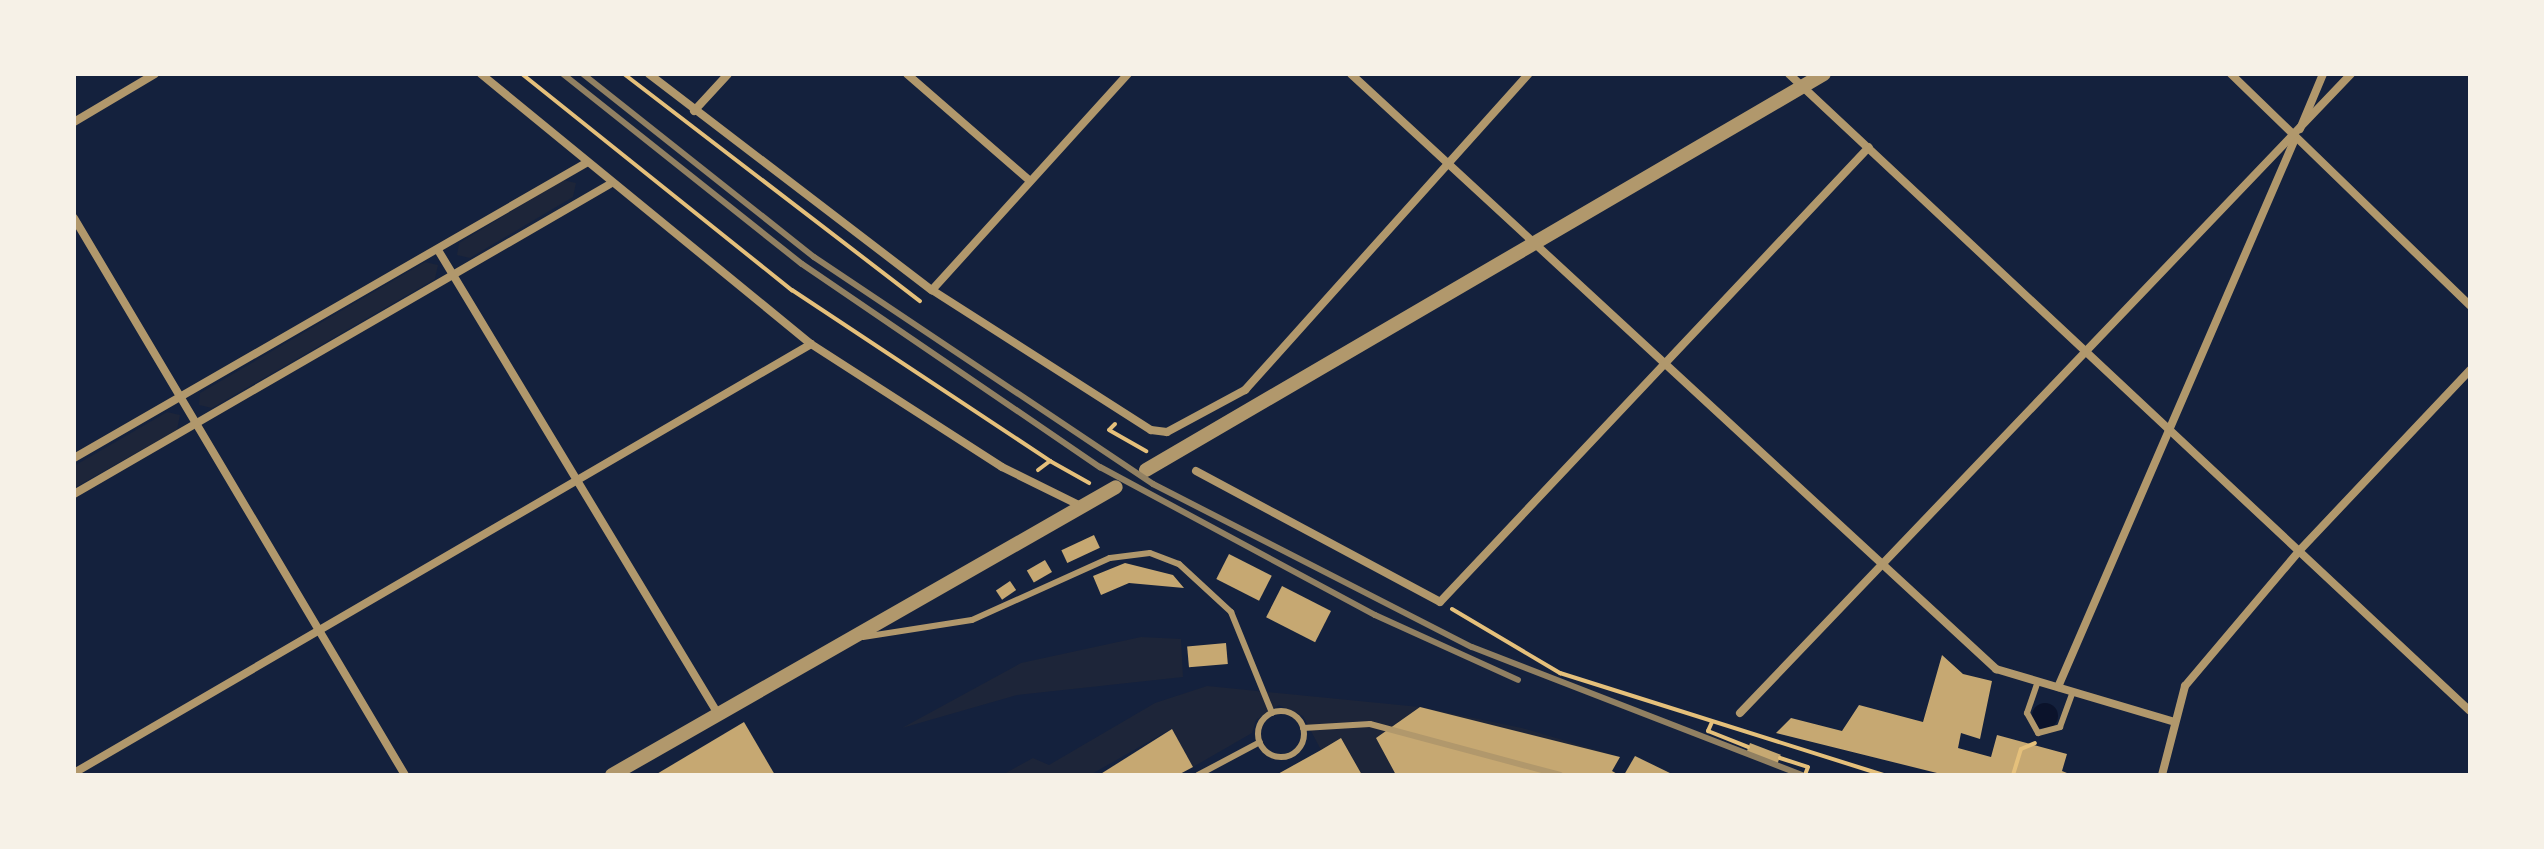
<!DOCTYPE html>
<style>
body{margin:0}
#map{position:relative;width:2544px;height:849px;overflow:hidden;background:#14213d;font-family:"Public Sans",sans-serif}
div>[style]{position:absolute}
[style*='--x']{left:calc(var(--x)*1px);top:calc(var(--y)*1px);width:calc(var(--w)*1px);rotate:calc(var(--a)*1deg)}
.green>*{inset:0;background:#1d2539}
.water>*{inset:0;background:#0b132b}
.round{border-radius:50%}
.building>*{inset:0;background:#c6a872;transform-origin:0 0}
.path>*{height:4px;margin:-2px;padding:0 2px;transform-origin:2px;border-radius:2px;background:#e5c07b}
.service>*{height:6px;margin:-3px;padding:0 3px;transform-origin:3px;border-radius:3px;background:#b1986c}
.service>.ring{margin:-3px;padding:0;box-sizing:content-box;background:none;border:6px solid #b1986c;border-radius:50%}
.minor>*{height:8px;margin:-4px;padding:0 4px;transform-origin:4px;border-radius:4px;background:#b1986c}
.tertiary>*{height:14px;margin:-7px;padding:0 7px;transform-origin:7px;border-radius:7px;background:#b1986c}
.rail>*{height:6px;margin:-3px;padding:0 3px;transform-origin:3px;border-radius:3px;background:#918062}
span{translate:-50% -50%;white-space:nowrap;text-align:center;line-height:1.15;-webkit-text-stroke:7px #f6f1e7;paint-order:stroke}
.frame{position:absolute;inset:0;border:76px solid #f6f1e7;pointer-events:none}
</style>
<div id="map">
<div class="green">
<i style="clip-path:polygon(563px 180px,576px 183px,573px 197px,470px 258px,457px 255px,459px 243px)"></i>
<i style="clip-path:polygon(425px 262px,438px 265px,435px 279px,212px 408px,199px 405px,200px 393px)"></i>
<i style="clip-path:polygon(167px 412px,180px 415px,177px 430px,74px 488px,74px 466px)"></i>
<i style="clip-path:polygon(1141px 637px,1181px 639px,1183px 677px,1017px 695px,902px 728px,1021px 663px)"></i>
<i style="clip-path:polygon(1207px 686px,1420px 707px,1522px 728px,1620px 757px,1613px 771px,1619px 775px,1362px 775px,1341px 739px,1321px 750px,1303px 716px,1279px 705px,1256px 720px,1252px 733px,1193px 767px,1171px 729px,1090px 775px,1002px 775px,1033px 758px,1049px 765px,1155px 703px)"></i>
</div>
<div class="water">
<i class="round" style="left:2032px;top:703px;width:26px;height:26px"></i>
</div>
<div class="building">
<i style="left:1094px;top:535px;width:14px;height:36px;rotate:65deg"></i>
<i style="left:1229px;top:554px;width:48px;height:28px;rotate:27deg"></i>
<i style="left:1045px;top:560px;width:14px;height:21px;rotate:60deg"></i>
<i style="clip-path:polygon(1125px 563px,1173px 575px,1184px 588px,1129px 583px,1101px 595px,1093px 576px)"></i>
<i style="left:1010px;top:581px;width:11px;height:17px;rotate:56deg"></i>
<i style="left:1282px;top:586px;width:55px;height:35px;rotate:27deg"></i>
<i style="left:1226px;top:643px;width:21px;height:39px;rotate:85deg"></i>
<i style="clip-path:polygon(1942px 655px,1963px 674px,1992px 681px,1980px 739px,1961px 733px,1958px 748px,1991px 757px,1997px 735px,2067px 754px,2062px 771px,2072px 775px,1945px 775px,1776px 733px,1791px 718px,1842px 731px,1859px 705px,1923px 722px)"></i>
<i style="clip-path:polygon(1420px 707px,1620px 757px,1612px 771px,1619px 775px,1396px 775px,1376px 738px)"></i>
<i style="clip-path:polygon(744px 722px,775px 775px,655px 775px)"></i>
<i style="clip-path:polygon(1172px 729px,1193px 767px,1178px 775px,1099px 775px)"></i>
<i style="clip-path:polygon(1341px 738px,1362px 775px,1276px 775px,1321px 750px)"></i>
<i style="left:1750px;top:743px;width:33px;height:11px;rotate:21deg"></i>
<i style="clip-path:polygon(1635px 756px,1674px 775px,1624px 775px)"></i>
</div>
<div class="path">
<i style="--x:522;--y:74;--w:346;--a:38.7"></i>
<i style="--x:792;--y:290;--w:310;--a:33.5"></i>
<i style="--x:1050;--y:461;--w:15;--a:143"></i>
<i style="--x:624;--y:74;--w:373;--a:37.5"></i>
<i style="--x:1115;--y:424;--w:8;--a:135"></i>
<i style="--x:1109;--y:430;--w:43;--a:29.6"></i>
<i style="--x:1050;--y:461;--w:45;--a:29.4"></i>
<i style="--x:1452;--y:609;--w:126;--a:30.7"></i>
<i style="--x:1560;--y:673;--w:340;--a:17.5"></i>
<i style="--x:1712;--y:722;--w:10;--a:114"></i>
<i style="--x:1708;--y:731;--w:43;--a:21.8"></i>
<i style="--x:1780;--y:758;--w:29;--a:18"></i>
<i style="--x:1808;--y:767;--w:9;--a:111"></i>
<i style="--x:2013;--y:775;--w:27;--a:-73"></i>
<i style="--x:2021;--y:749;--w:15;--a:-23"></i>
</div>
<div class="service">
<i style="--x:863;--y:637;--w:110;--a:-8.9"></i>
<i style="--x:972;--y:620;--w:151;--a:-24.2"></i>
<i style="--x:1110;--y:558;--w:40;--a:-7.1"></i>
<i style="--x:1150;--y:553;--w:31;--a:21"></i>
<i style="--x:1179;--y:564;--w:71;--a:42.7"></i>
<i style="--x:1231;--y:612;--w:109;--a:67.9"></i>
<i style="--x:2038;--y:681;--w:34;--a:109"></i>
<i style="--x:2027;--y:713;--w:23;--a:61"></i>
<i style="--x:2038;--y:733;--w:23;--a:-15"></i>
<i style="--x:2060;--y:727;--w:37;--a:-70"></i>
<i class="ring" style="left:1258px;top:711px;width:40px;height:40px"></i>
<i style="--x:1303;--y:728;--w:67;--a:-3.4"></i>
<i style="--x:1370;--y:724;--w:197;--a:15"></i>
<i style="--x:1198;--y:775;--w:70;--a:-28"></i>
</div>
<div class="minor">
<i style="--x:481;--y:74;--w:426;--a:39.3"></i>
<i style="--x:811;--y:344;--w:227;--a:32.8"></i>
<i style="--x:1002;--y:467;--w:88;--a:26.3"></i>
<i style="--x:649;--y:74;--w:356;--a:37.4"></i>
<i style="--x:932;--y:290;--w:260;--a:32.6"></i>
<i style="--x:1151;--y:430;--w:16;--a:7"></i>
<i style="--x:1167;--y:432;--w:89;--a:-28.3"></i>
<i style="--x:1245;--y:390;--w:425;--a:-48.1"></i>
<i style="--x:907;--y:74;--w:162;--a:41"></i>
<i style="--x:1351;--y:74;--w:878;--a:42.69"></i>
<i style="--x:1996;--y:669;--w:184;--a:16.5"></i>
<i style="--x:1789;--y:74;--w:932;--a:43.09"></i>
<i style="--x:2231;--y:74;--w:333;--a:44.1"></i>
<i style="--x:694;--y:111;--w:50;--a:-47.4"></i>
<i style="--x:74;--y:122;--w:94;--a:-30.7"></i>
<i style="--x:2300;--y:129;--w:60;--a:-67.3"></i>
<i style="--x:74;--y:218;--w:648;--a:59.28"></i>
<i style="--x:438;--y:250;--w:542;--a:58.89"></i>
<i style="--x:932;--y:290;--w:292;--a:-47.8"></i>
<i style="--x:74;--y:458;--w:591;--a:-29.95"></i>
<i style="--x:1196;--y:471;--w:277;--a:28.2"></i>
<i style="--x:1440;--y:602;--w:625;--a:-46.68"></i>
<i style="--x:74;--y:494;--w:619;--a:-30.04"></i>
<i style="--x:2058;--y:687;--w:595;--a:-66.62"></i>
<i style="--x:1740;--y:713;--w:884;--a:-46.28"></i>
<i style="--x:74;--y:773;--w:853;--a:-30.2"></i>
<i style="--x:2162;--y:775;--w:92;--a:-75.5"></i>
<i style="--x:2185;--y:686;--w:177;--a:-49.8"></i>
<i style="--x:2299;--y:551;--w:249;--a:-46.6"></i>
</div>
<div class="tertiary">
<i style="--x:1146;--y:470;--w:785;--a:-30.29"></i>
<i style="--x:612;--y:775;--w:580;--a:-29.74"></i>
</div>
<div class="rail">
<i style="--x:563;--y:74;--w:305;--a:38.5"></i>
<i style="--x:802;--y:264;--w:361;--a:34.3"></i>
<i style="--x:1100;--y:467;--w:312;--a:28.3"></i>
<i style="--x:1375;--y:615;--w:157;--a:24.4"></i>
<i style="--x:583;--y:74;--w:295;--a:38.4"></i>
<i style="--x:814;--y:257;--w:408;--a:33.8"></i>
<i style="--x:1153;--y:484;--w:358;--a:27.1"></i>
<i style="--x:1472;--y:647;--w:354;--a:21.2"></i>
</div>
<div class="frame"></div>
</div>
